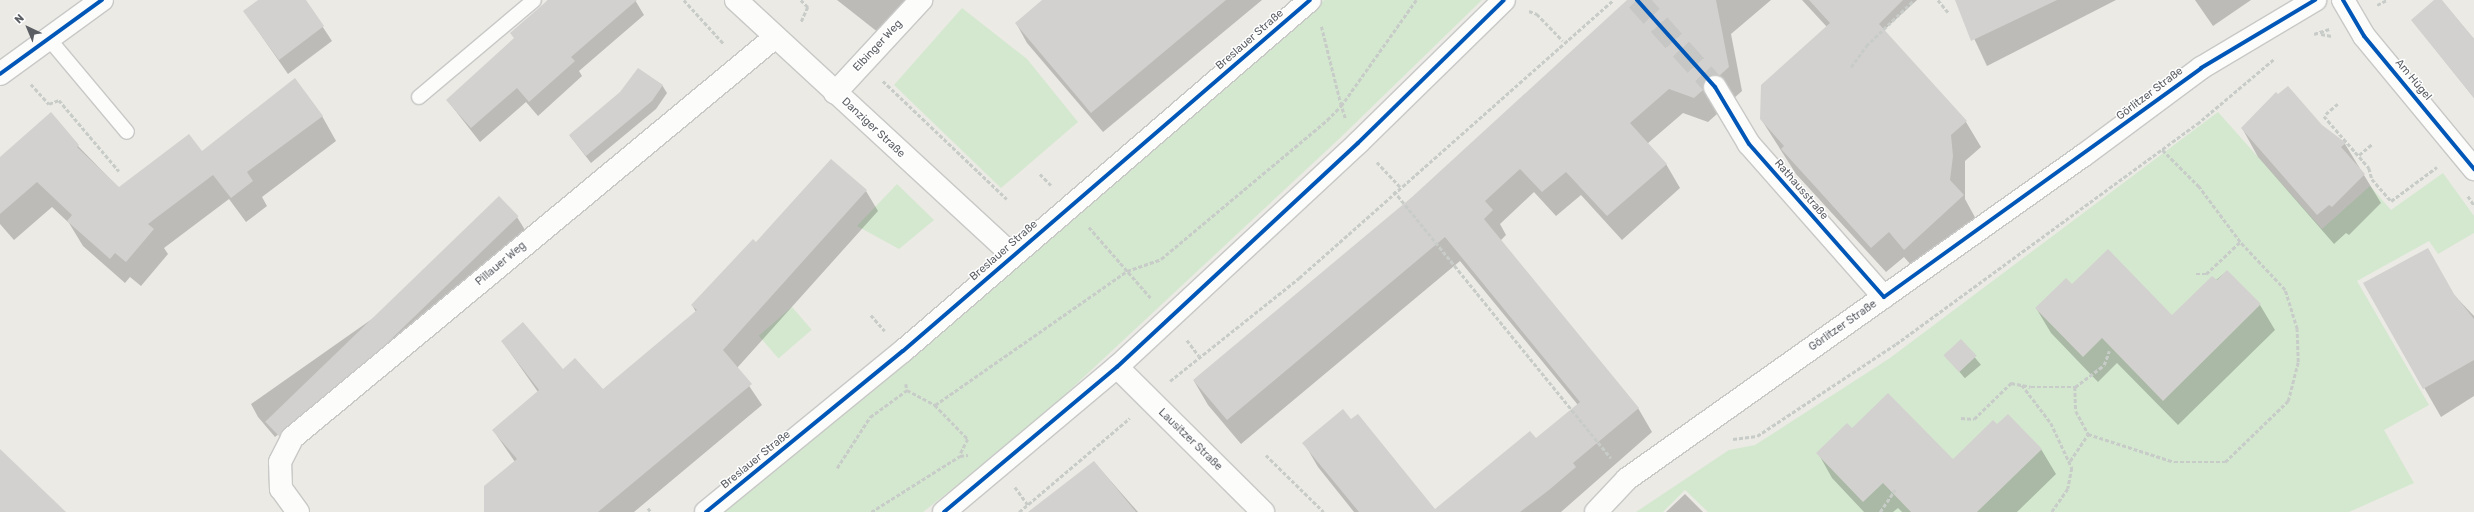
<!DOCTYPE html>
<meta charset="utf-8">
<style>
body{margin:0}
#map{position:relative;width:2474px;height:512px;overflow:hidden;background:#ebeae5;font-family:Rubik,sans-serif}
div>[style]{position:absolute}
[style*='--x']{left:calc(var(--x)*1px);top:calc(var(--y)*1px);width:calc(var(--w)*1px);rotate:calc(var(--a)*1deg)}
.green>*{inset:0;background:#d4e8cf;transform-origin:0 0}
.shadow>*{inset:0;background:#0003;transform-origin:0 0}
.building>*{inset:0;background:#d3d1cf;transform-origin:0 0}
.street-tunnel>*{height:22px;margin-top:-11px;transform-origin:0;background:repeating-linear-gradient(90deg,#c7c7c5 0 22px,transparent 0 33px)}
.path>*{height:2.5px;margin-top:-1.25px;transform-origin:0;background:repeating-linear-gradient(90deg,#c8ccc9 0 4px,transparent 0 6px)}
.roads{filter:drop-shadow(1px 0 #c8c8c7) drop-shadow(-1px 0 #c8c8c7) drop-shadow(0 1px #c8c8c7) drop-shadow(0 -1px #c8c8c7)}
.lane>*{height:14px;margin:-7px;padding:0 7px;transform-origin:7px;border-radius:7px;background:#fcfcfb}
.street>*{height:22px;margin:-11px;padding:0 11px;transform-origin:11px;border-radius:11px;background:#fcfcfb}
.cycleway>*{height:4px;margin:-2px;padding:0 2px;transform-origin:2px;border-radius:2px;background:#0057b8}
span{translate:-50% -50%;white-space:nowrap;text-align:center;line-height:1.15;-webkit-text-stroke:3px #fff;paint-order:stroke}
.street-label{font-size:11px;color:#5b5f64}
.north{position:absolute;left:8px;top:8px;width:40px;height:40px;-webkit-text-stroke:3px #fff;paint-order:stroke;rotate:316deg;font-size:11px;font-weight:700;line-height:16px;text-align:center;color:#5b5f64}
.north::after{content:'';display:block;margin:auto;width:14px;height:18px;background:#5b5f64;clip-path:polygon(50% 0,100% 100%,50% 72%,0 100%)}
</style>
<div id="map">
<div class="green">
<i style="clip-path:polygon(1324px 0,1482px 0,1341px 137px,1026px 431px,923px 512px,723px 512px)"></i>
<i style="clip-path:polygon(962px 8px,1027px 59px,1078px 122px,1001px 188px,894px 85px)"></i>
<i style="clip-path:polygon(2218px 112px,2322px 229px,2370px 186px,2391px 210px,2443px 173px,2474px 216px,2474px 233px,2438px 254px,2429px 241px,2357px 281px,2429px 405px,2384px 430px,2414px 483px,2349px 512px,1708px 512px,1685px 490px,1663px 512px,1636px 512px,1729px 450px,1755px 445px,1890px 358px)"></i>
<i style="clip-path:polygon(897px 184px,934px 220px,899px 249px,857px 226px)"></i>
<i style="left:792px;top:307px;width:30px;height:44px;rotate:49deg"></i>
</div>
<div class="shadow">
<i style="clip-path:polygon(260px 0,305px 0,332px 41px,288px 74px,244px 11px)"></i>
<i style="clip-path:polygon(548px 0,635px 0,644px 15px,579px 71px,582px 76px,538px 116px,526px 102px,480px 142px,447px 100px,515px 39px)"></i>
<i style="clip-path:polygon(837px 0,904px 0,909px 8px,884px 37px)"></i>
<i style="clip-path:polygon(1044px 0,1262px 0,1103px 132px,1027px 43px,1016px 23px)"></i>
<i style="clip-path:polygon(1630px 0,1771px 0,1731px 34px,1742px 91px,1733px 99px,1722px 100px,1717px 114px,1708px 122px,1683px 113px,1647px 144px,1666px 164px,1680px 188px,1622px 240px,1581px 195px,1556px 216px,1534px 192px,1500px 224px,1506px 235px,1500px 241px,1638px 408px,1652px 432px,1561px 512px,1354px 512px,1318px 467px,1304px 443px,1435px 510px,1536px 440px,1578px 405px,1460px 261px,1241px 444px,1208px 405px,1194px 381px,1413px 198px)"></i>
<i style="clip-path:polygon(1802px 0,1917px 0,1883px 31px,1966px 122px,1981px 147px,1965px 161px,1965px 199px,1977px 221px,1919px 274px,1904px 257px,1886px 272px,1796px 174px,1761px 119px,1839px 40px)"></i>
<i style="clip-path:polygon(1956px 0,2116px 0,1987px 66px)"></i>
<i style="clip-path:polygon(2195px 0,2251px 0,2213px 26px)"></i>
<i style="clip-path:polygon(2436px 0,2441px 0,2474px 39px,2474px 98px,2412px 20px)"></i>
<i style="clip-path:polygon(662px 85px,667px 93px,656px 109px,591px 163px,570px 136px)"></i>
<i style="clip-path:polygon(2278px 96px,2345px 144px,2381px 203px,2349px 235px,2346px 233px,2334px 244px,2258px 157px,2242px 128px)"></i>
<i style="clip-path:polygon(322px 116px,336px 141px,262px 197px,267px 206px,246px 222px,229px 199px,164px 248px,168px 254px,141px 286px,130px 277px,125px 283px,83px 246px,69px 223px,52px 207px,14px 240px,0 224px,0 158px,78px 146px,119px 188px,202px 153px)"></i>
<i style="clip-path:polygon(866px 191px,878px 211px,737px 368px,762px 405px,634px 512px,484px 512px,515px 462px,493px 430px,538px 392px,502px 341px,603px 391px,696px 312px,692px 305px,756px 243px)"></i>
<i style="clip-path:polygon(517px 217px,525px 230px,275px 437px,258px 417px,251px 404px)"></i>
<i style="clip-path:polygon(2227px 271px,2260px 305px,2275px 330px,2178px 425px,2117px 363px,2098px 382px,2051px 333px,2036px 308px,2072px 286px,2172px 316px)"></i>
<i style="clip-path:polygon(2364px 283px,2454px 295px,2474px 316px,2474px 396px,2441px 417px)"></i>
<i style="left:1961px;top:341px;width:31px;height:21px;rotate:50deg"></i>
<i style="clip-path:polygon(1997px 426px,2041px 449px,2056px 474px,2017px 512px,1902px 512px,1898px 508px,1893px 512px,1864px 512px,1832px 478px,1818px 453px,1953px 461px)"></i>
<i style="clip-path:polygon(1094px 462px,1138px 512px,1033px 512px)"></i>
<i style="clip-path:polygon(1685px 494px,1703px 512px,1666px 512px)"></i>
</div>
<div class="building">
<i style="clip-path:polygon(258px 0,306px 0,324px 26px,279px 60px,243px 11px)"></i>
<i style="clip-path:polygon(548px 0,637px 0,571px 57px,575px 61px,529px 102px,517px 88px,471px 128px,446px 100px,514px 38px,510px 33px)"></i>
<i style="clip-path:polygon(1042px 0,1226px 0,1091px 113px,1015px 23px)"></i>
<i style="clip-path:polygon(1627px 0,1716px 0,1729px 67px,1719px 76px,1708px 77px,1703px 90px,1694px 98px,1669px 89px,1630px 123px,1667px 164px,1607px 216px,1566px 172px,1542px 192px,1520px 169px,1485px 201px,1493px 210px,1484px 219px,1639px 408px,1573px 463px,1576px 467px,1549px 490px,1520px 512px,1359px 512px,1302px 443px,1343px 409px,1351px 419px,1358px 414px,1435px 509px,1530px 431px,1536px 438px,1580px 402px,1445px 237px,1227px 420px,1193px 380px,1412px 197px)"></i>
<i style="clip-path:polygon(1809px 0,1903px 0,1879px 24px,1967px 121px,1951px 135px,1953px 156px,1950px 180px,1964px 195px,1904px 250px,1889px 232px,1871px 248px,1781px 149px,1784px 146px,1760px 119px,1761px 85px,1830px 23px)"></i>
<i style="clip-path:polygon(1955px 0,2057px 0,1971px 41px)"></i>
<i style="clip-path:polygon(2434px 0,2442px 0,2474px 39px,2474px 98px,2411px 20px)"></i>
<i style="clip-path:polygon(638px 68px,663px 85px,652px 101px,586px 156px,569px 135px,620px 92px)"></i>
<i style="clip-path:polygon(295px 78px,323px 116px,247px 172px,253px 181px,231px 198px,213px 175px,148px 224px,154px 229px,126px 262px,115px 253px,110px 259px,67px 221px,72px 215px,37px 182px,0 214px,0 157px,51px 112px,79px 145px,77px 147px,119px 187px,189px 134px,202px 151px)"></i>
<i style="clip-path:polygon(2288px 86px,2322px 125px,2346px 143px,2341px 147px,2365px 174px,2332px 207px,2329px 205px,2317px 215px,2241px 128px,2276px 92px,2278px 94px)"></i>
<i style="clip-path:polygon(831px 159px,867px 190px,723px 350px,752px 384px,598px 512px,484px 512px,484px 486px,517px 459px,492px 430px,539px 390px,501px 341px,523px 322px,563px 369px,575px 358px,603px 389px,697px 310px,691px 305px,753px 239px,756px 242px)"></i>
<i style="left:499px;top:196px;width:28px;height:325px;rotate:46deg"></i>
<i style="clip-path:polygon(2428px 248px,2454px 294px,2474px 319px,2474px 360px,2423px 389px,2363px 283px)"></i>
<i style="clip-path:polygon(2108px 249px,2172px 315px,2212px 276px,2217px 280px,2227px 270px,2261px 304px,2163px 401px,2102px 338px,2083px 357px,2035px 308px,2066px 278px,2072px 284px)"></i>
<i style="left:1961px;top:339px;width:23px;height:24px;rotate:47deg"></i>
<i style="clip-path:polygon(1888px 393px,1953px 459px,1993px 420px,1997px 424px,2008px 414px,2042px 449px,1977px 512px,1911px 512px,1883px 483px,1863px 502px,1816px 453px,1847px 423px,1852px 428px)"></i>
<i style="clip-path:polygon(0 449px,66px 512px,0 512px)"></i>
<i style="clip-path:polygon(1094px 461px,1136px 512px,1028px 512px)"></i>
</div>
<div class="street-tunnel">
<i style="--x:1637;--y:0;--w:117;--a:48.1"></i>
</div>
<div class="path">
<i style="--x:684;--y:0;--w:59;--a:47.7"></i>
<i style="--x:801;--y:0;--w:10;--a:45"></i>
<i style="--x:808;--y:7;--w:17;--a:114"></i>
<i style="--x:1938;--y:0;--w:16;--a:50"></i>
<i style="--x:2377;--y:5;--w:11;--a:-27"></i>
<i style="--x:1529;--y:11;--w:9;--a:21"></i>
<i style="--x:1537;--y:14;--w:37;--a:46"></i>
<i style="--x:2314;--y:34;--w:16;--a:-18"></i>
<i style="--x:2321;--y:34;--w:11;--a:10"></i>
<i style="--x:1851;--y:67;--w:26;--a:-54"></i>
<i style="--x:1866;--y:46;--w:66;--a:-43.8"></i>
<i style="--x:883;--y:81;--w:171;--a:43.6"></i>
<i style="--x:31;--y:84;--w:27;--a:48"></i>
<i style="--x:49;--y:104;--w:11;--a:-22"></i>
<i style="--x:59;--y:100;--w:93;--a:49.8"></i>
<i style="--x:2338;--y:104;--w:18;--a:139"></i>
<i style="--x:2324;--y:116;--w:69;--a:49.1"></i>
<i style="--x:2369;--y:168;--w:11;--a:75"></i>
<i style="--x:2372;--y:179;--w:29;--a:49"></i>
<i style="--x:2391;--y:201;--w:57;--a:-36.5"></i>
<i style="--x:1345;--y:118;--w:13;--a:-108"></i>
<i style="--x:1341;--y:106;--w:130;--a:-54.7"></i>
<i style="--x:2359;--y:155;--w:17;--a:-40"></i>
<i style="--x:1377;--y:162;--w:34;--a:47"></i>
<i style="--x:1040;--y:174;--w:17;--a:45"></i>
<i style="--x:1394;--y:191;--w:344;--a:50.9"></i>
<i style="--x:2468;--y:196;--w:11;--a:56"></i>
<i style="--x:1089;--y:227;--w:94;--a:48.9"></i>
<i style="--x:2196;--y:274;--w:10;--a:0"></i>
<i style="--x:2206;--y:274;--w:47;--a:-43.3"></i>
<i style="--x:871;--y:315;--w:21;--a:49"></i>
<i style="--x:1187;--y:340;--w:20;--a:53"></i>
<i style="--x:1170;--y:381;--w:165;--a:-38.6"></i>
<i style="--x:1299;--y:278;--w:419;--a:-41.5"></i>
<i style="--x:906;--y:384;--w:6;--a:81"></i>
<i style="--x:907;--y:390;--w:32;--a:28"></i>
<i style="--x:935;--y:405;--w:234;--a:-34.9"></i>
<i style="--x:1127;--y:271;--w:36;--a:-19"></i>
<i style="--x:1161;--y:259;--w:217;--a:-39.9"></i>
<i style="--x:1327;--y:120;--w:20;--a:-45"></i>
<i style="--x:1341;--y:106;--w:82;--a:-104"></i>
<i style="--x:2022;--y:385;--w:48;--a:52.7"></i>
<i style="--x:2051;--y:423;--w:50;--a:65"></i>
<i style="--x:2072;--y:468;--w:21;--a:101"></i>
<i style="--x:2068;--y:489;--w:28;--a:125"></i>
<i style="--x:2075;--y:387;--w:24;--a:88"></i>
<i style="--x:2076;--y:411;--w:26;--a:62"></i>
<i style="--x:2088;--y:434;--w:90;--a:18"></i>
<i style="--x:2174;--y:462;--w:51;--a:0"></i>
<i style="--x:2225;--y:462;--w:88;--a:-44.1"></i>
<i style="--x:2288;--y:401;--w:40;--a:-75.6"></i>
<i style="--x:2298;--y:362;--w:33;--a:-92"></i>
<i style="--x:2297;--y:329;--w:41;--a:-107.1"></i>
<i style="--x:2285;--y:290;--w:66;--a:-133.2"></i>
<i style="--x:2240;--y:242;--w:69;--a:-126.7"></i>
<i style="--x:2199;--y:187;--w:54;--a:-135"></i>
<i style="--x:935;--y:405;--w:47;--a:45.9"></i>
<i style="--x:968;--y:439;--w:18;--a:117"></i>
<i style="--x:1961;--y:418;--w:13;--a:4"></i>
<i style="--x:1974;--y:419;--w:52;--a:-44.2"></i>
<i style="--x:2011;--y:383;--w:20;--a:11"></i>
<i style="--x:2031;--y:387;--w:44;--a:0"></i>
<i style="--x:2075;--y:387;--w:36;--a:-37"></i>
<i style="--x:2104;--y:365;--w:15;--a:-70"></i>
<i style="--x:1733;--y:439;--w:24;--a:-7"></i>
<i style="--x:1757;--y:436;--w:167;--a:-33.5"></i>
<i style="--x:1896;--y:344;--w:373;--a:-36.2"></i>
<i style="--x:2197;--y:124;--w:102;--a:-40.2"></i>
<i style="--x:1266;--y:455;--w:81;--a:44.5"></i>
<i style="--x:2070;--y:461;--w:32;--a:-56"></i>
<i style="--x:837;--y:468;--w:61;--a:-57.1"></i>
<i style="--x:870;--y:417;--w:46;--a:-36.1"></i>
<i style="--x:1015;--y:487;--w:22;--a:54"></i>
<i style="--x:648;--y:508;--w:5;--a:53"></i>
<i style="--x:871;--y:512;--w:105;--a:-32.2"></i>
<i style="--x:960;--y:456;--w:8;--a:-7"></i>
<i style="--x:1019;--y:512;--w:145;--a:-40.3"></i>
<i style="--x:1880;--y:512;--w:27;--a:-56"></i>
</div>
<div class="roads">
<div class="lane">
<i style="--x:49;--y:39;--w:121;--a:50"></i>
<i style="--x:419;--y:97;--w:150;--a:-40.1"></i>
</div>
<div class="street">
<i style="--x:736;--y:0;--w:376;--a:42.7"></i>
<i style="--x:2343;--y:0;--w:42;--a:59.7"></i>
<i style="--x:2364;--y:36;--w:173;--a:50.4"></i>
<i style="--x:0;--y:74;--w:126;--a:-36"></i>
<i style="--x:1715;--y:87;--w:66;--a:59.2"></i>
<i style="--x:1749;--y:144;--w:204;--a:48.6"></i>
<i style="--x:835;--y:93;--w:127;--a:-47.2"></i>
<i style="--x:1117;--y:367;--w:206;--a:44.8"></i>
<i style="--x:298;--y:512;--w:29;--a:-126"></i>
<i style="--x:281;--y:489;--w:27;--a:-92"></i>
<i style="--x:280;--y:462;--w:27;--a:-63"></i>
<i style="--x:292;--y:438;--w:626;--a:-39.69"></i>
<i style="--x:706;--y:512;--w:254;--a:-39.3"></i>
<i style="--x:903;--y:351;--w:537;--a:-40.77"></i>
<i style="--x:944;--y:512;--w:226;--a:-40"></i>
<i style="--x:1117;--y:367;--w:329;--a:-42.9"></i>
<i style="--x:1358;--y:143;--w:204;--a:-44.4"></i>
<i style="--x:1596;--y:512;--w:45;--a:-46.8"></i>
<i style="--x:1627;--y:479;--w:560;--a:-35.34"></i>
<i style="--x:2084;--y:155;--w:146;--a:-36.6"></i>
<i style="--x:2201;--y:68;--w:133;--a:-30.8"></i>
</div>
</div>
<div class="cycleway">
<i style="--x:1637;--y:0;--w:117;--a:48.1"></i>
<i style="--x:1715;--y:87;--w:66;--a:59.2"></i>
<i style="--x:1749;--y:144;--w:204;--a:48.6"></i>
<i style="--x:1884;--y:297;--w:391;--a:-35.8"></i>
<i style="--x:2201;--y:68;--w:133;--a:-30.8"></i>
<i style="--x:2343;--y:0;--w:42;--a:59.7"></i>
<i style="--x:2364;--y:36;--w:173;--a:50.4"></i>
<i style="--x:0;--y:74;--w:126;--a:-36"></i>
<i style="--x:706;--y:512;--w:254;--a:-39.3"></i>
<i style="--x:903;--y:351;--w:537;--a:-40.77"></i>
<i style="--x:944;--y:512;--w:226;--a:-40"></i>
<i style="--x:1117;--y:367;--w:329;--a:-42.9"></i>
<i style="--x:1358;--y:143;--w:204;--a:-44.4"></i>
</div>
<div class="street-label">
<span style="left:1250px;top:40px;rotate:-41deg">Breslauer Straße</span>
<span style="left:878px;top:46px;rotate:-47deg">Elbinger Weg</span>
<span style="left:2413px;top:80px;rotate:50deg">Am Hügel</span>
<span style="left:2150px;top:94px;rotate:-37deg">Görlitzer Straße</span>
<span style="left:873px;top:128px;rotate:43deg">Danziger Straße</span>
<span style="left:1801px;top:190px;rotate:49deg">Rathausstraße</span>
<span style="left:1004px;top:251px;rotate:-41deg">Breslauer Straße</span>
<span style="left:501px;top:264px;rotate:-40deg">Pillauer Weg</span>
<span style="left:1843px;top:326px;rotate:-35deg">Görlitzer Straße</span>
<span style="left:1190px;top:440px;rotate:44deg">Lausitzer Straße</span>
<span style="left:756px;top:460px;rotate:-39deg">Breslauer Straße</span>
</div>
<div class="north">N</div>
</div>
